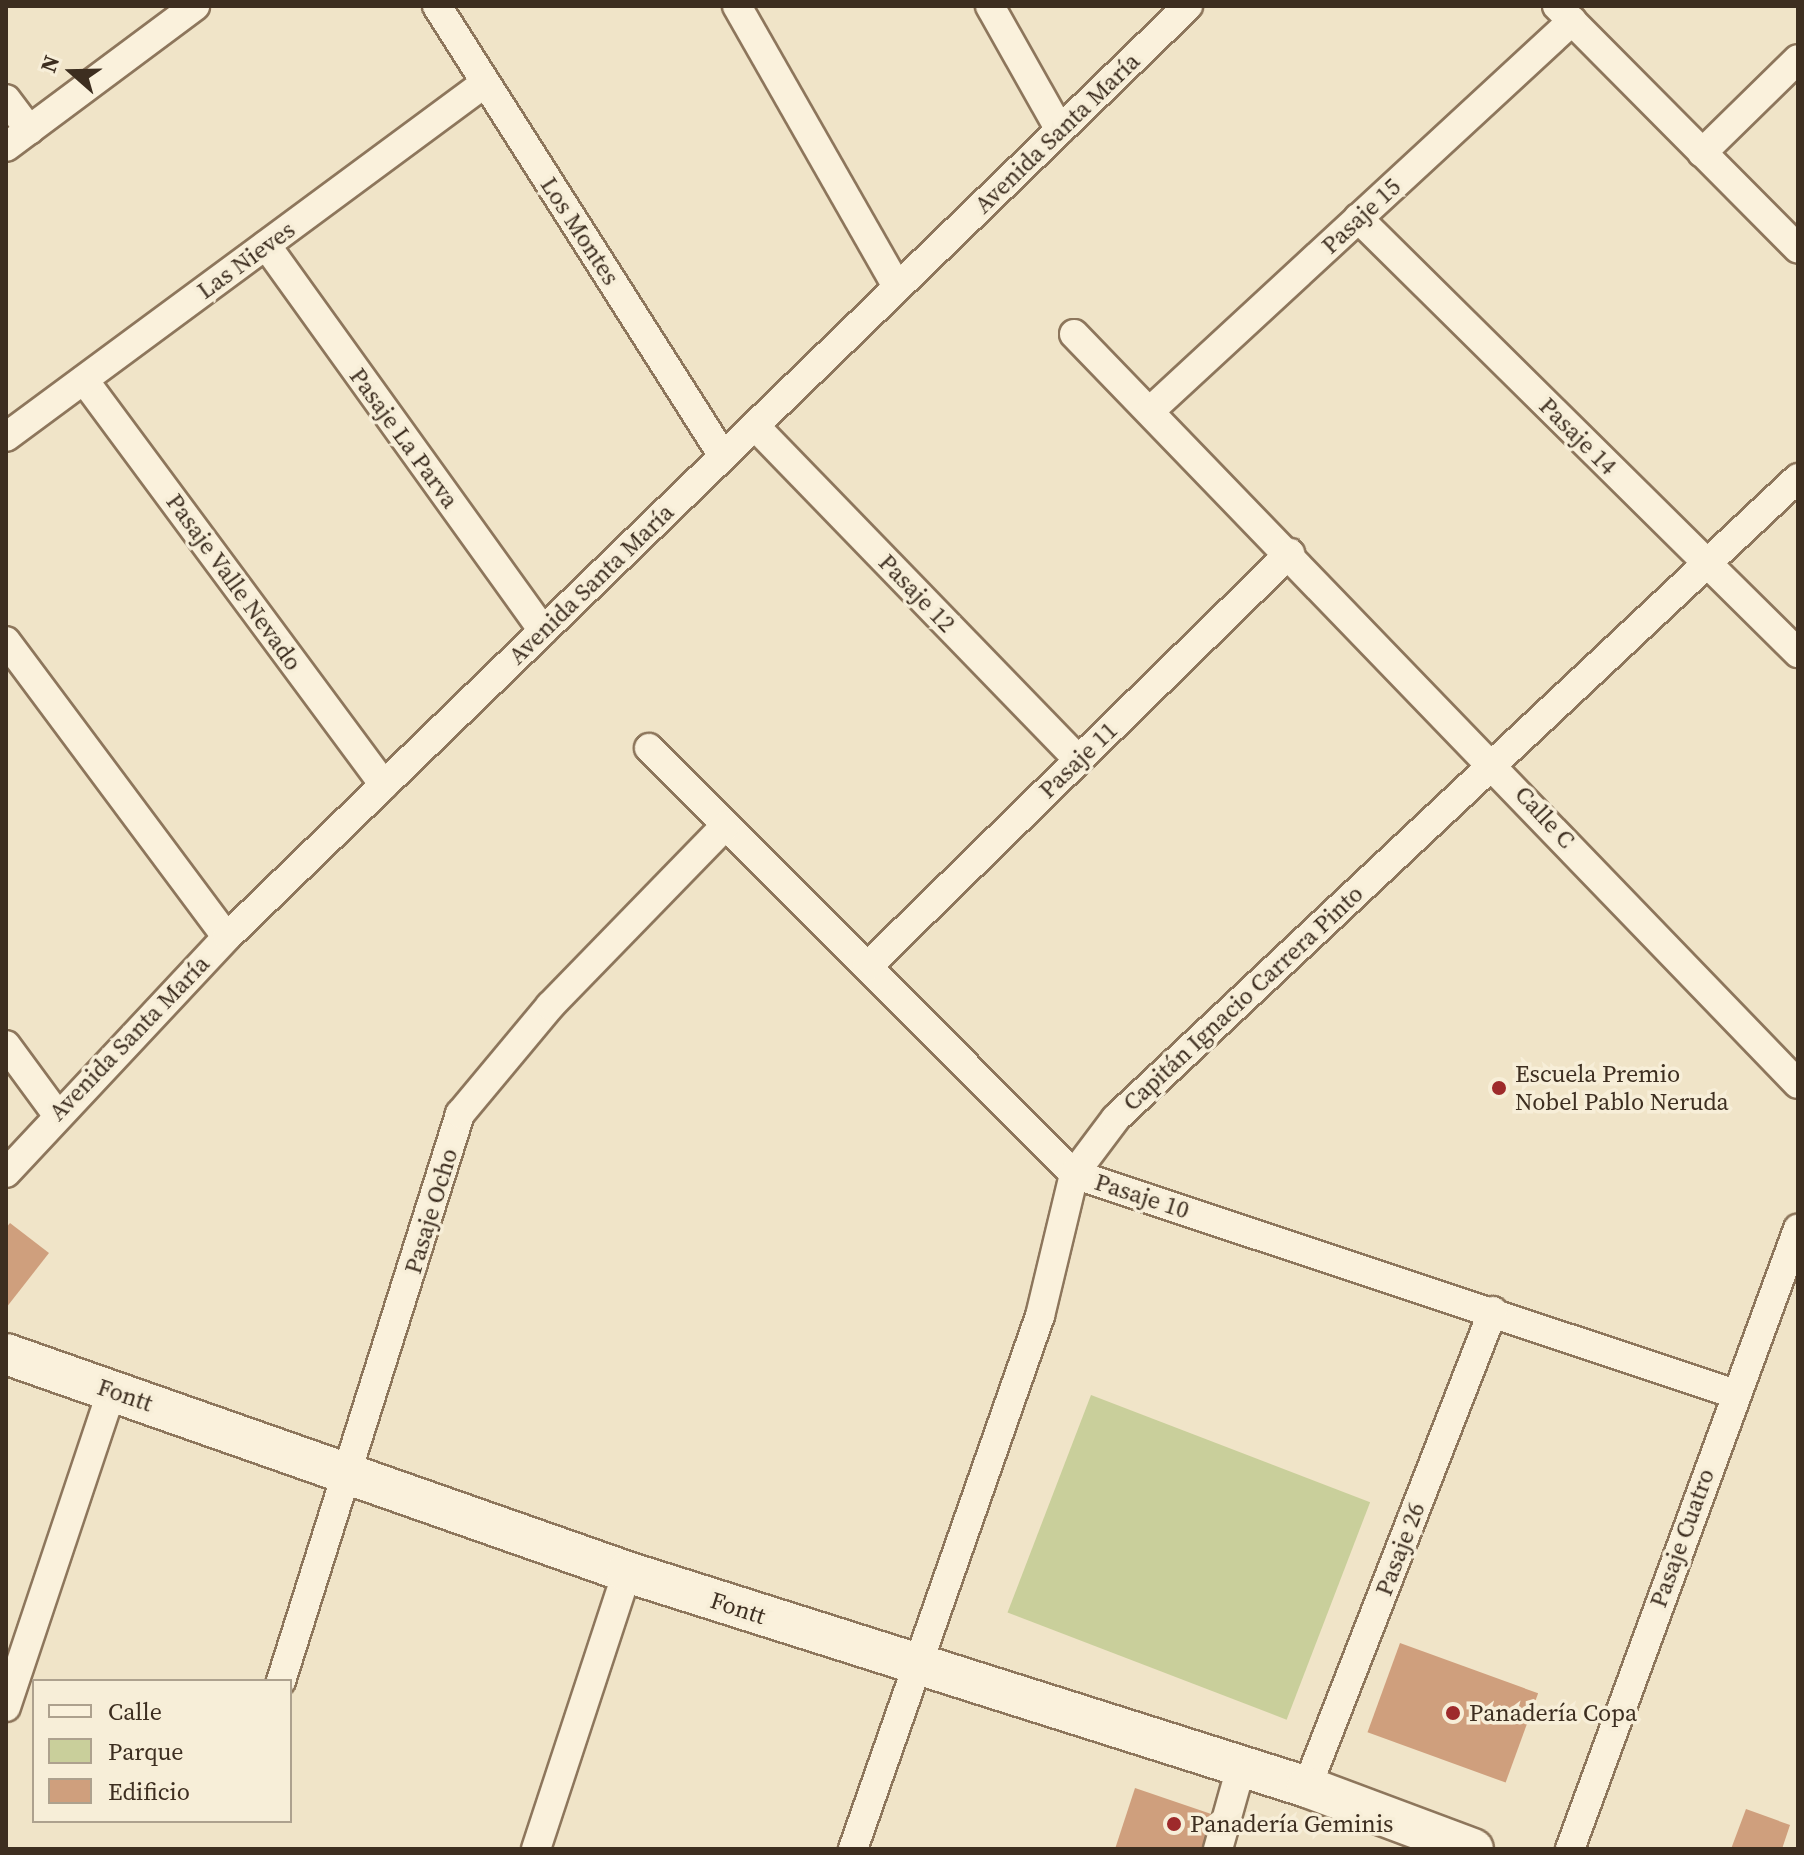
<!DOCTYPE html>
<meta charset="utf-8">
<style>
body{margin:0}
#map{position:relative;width:1804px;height:1855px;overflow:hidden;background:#f0e4c8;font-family:"Source Serif 4",serif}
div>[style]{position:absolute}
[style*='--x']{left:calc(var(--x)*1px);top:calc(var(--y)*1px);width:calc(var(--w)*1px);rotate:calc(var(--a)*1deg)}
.green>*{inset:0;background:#c9cf9b;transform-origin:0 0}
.building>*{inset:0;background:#cf9f7d;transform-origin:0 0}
.roads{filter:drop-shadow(2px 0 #8d765c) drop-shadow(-2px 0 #8d765c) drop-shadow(0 2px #8d765c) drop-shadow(0 -2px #8d765c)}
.street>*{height:28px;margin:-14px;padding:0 14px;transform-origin:14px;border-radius:14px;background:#faf1dc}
.secondary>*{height:40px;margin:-20px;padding:0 20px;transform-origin:20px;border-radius:20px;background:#faf1dc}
.dots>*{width:22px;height:22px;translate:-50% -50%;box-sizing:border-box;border:4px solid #f7eed8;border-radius:50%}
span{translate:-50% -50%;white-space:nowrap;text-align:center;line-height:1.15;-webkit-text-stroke:7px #f7eed8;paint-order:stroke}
.street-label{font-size:24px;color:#3d2e20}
.poi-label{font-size:24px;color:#3d2e20}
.left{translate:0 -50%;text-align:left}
.frame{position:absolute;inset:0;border:8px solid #3d2e20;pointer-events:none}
.legend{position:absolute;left:32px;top:1679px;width:260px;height:144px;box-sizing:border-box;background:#f7eed8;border:2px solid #ada18e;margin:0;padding:10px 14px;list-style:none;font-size:24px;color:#3d2e20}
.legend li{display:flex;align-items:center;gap:16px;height:40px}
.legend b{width:40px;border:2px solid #ada18e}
.north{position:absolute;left:32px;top:32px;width:80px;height:80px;-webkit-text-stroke:6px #f7eed8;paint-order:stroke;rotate:290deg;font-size:22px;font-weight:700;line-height:32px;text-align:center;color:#3d2e20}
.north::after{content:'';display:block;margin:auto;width:28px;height:36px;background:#3d2e20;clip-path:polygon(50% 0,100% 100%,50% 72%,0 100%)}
</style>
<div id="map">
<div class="green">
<i style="left:1091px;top:1395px;width:299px;height:233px;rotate:21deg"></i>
</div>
<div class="building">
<i style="clip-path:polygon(10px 1223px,49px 1253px,6px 1308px,6px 1228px)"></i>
<i style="left:1400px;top:1643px;width:147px;height:95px;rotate:20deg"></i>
<i style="clip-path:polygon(1135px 1788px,1223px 1818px,1212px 1849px,1115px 1849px)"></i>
<i style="clip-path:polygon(1746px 1809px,1790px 1825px,1782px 1849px,1731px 1849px)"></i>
</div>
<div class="roads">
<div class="street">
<i style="--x:437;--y:6;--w:533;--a:57.56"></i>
<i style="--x:737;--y:6;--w:323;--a:60.3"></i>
<i style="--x:990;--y:6;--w:142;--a:60.6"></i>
<i style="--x:1557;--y:6;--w:342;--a:45.2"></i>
<i style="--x:6;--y:99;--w:39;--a:53"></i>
<i style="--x:6;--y:147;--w:236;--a:-36.7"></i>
<i style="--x:1702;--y:153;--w:134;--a:-44.4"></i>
<i style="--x:1358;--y:218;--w:619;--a:44.67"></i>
<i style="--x:266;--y:245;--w:475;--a:54.3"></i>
<i style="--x:1074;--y:334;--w:1042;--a:46.01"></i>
<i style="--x:84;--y:380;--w:504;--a:53.47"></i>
<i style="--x:1150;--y:411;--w:575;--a:-42.74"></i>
<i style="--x:755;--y:426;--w:465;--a:45.9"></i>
<i style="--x:6;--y:437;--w:596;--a:-36.47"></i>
<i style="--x:6;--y:641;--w:369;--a:53.3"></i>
<i style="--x:649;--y:748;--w:602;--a:45.07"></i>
<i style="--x:1074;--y:1174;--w:697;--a:18.41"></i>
<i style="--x:867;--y:967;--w:592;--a:-44.38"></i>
<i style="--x:6;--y:1045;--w:84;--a:53.7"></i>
<i style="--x:6;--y:1173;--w:323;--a:-46.9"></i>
<i style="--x:227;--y:937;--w:1338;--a:-44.09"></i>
<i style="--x:281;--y:1681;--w:595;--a:-72.48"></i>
<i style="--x:460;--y:1114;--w:141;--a:-50.2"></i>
<i style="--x:550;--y:1006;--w:252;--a:-45.8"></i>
<i style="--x:6;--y:1707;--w:333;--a:-71.5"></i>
<i style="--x:1307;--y:1787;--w:511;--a:-68.66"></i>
<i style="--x:536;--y:1849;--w:292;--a:-71.8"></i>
<i style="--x:853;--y:1849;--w:565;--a:-70.67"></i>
<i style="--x:1040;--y:1316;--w:146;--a:-76.5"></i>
<i style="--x:1074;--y:1174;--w:70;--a:-53.1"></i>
<i style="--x:1116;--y:1118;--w:935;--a:-43.18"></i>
<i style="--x:1218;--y:1849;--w:85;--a:-74.3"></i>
<i style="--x:1570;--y:1849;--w:661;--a:-69.81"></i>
</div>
<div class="secondary">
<i style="--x:6;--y:1354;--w:658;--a:19.34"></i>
<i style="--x:627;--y:1572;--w:713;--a:17.55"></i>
<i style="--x:1307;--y:1787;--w:177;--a:20.5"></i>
</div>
</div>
<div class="dots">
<i style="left:1499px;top:1088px;background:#9e2a2b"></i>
<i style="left:1453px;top:1713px;background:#9e2a2b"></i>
<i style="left:1174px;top:1824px;background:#9e2a2b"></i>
</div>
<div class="street-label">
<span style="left:1057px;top:133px;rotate:-44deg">Avenida Santa María</span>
<span style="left:1361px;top:216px;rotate:-43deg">Pasaje 15</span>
<span style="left:580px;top:231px;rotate:57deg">Los Montes</span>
<span style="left:246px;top:260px;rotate:-36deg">Las Nieves</span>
<span style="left:1578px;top:436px;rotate:45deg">Pasaje 14</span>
<span style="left:404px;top:438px;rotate:54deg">Pasaje La Parva</span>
<span style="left:234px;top:582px;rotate:54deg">Pasaje Valle Nevado</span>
<span style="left:591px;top:584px;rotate:-44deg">Avenida Santa María</span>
<span style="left:917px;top:593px;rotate:46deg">Pasaje 12</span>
<span style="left:1078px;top:760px;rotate:-44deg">Pasaje 11</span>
<span style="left:1545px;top:817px;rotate:47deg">Calle C</span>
<span style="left:1243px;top:998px;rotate:-43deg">Capitán Ignacio Carrera Pinto</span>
<span style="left:129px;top:1038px;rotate:-46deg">Avenida Santa María</span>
<span style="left:1142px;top:1196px;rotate:18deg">Pasaje 10</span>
<span style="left:431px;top:1211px;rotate:-73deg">Pasaje Ocho</span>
<span style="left:125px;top:1395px;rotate:19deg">Fontt</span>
<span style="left:1682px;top:1538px;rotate:-70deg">Pasaje Cuatro</span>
<span style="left:1400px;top:1549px;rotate:-69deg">Pasaje 26</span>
<span style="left:738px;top:1608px;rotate:18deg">Fontt</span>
</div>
<div class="poi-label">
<span class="left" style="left:1515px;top:1088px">Escuela Premio<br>Nobel Pablo Neruda</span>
<span class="left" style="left:1469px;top:1713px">Panadería Copa</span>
<span class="left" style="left:1190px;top:1824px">Panadería Geminis</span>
</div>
<div class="frame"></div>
<ul class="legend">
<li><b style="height:10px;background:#faf1dc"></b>Calle</li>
<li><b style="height:22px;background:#c9cf9b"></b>Parque</li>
<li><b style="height:22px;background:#cf9f7d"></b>Edificio</li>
</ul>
<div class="north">N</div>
</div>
